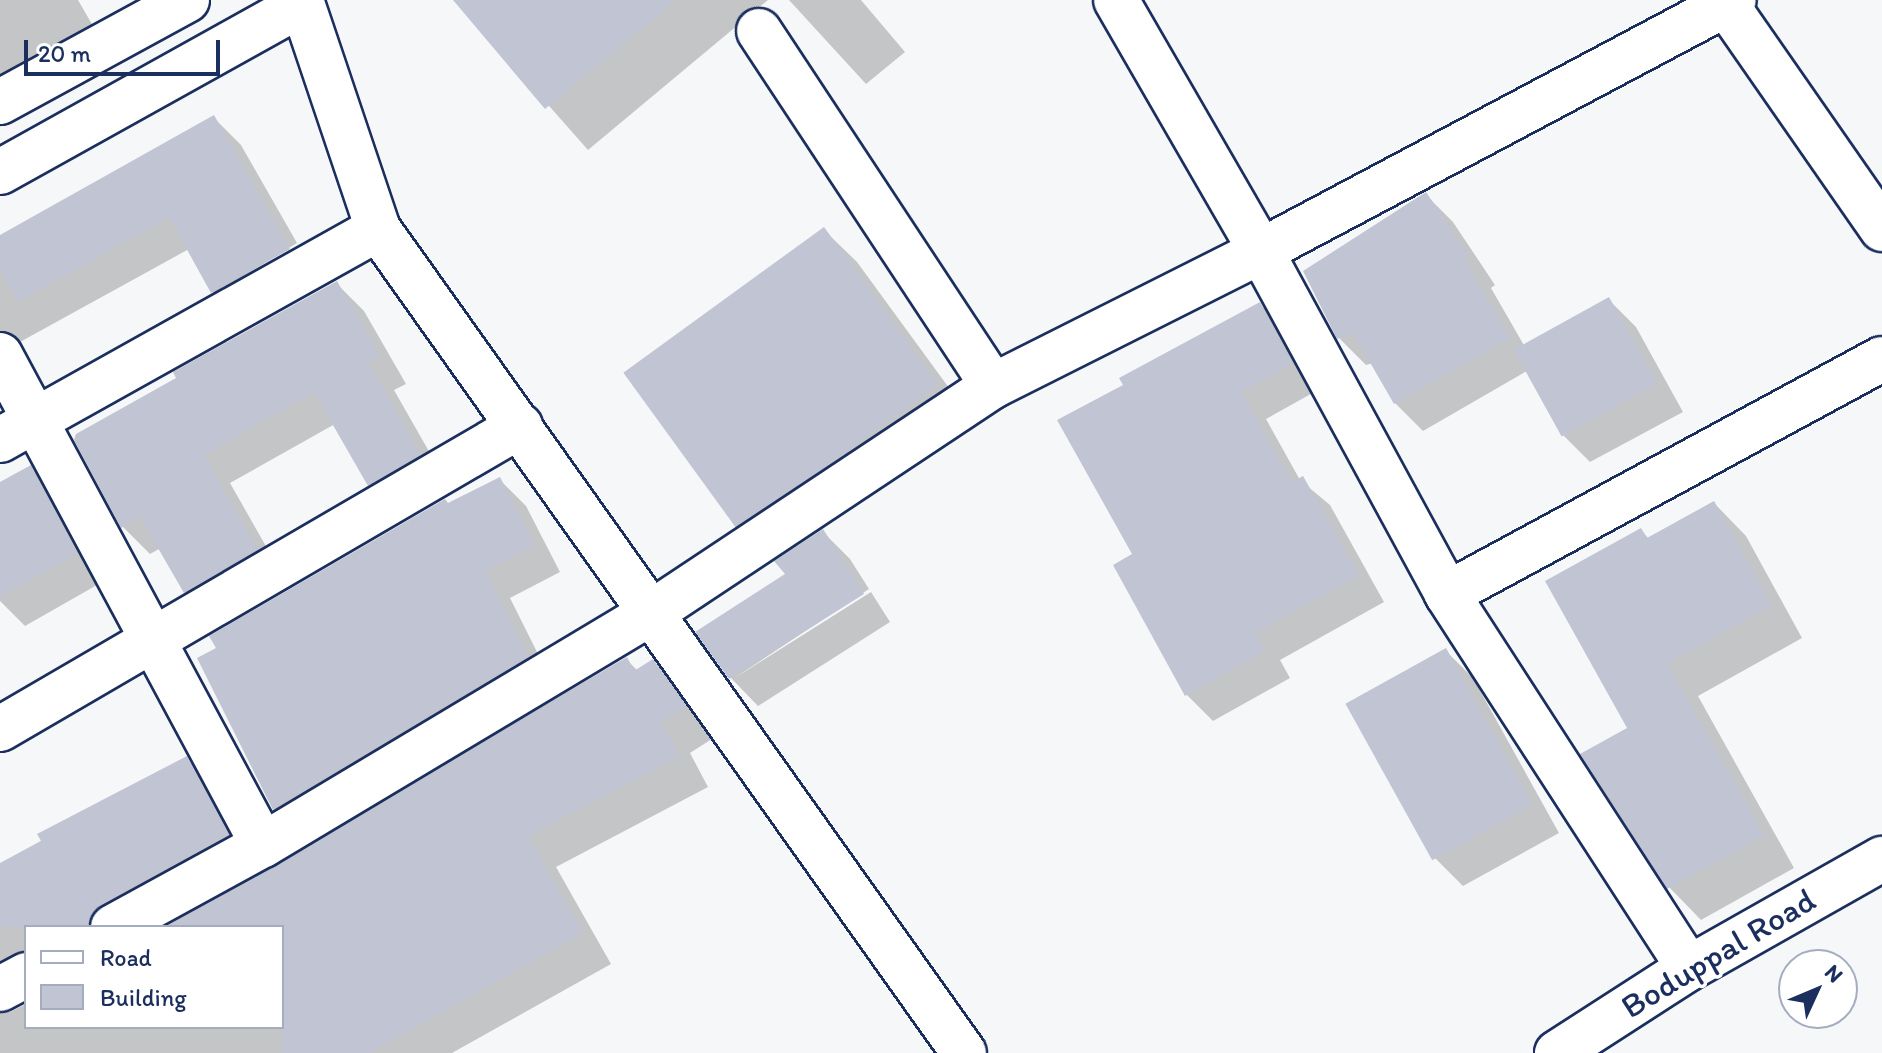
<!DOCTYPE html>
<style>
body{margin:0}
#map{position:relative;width:1882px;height:1053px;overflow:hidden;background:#f6f7f9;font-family:Itim,sans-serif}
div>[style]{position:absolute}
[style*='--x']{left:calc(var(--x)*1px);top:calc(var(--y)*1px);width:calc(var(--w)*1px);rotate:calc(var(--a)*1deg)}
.shadow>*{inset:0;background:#0003}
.building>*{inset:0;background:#c0c4d3;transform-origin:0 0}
.roads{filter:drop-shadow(2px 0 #1b2f5e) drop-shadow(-2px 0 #1b2f5e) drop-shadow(0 2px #1b2f5e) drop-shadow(0 -2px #1b2f5e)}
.minor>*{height:44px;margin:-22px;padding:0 22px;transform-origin:22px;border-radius:22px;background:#fff}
span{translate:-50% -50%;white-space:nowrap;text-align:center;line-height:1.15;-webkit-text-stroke:7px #fff;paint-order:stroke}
.street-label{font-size:34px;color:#1b2f5e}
.legend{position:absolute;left:24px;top:925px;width:260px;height:104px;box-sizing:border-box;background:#fff;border:2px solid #a4acbf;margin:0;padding:10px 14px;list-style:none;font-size:24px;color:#1b2f5e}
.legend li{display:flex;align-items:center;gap:16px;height:40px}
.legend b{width:40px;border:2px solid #a4acbf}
.north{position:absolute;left:1778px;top:949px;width:80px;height:80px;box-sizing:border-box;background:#fff;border:2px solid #a4acbf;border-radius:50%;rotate:46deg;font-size:22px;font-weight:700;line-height:32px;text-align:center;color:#1b2f5e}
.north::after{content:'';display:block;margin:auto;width:28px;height:36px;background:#1b2f5e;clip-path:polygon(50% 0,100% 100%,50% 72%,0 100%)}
.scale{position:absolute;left:24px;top:40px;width:196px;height:36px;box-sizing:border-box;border:4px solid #1b2f5e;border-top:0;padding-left:10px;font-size:24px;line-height:28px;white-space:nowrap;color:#1b2f5e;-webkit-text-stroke:6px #fff;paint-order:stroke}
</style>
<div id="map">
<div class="shadow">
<i style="clip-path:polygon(0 0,78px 0,112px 59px,0 127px)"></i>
<i style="clip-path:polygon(467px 0,768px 0,588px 150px,467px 13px)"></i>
<i style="clip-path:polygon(789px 0,861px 0,905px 52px,866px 84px)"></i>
<i style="clip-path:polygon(213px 117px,241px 145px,297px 243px,219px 291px,299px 247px,316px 277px,240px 320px,213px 292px,189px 249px,0 353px,0 238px)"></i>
<i style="clip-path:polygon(1425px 194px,1453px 222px,1495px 285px,1491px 288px,1525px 347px,1609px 300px,1636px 327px,1683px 412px,1590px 462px,1563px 435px,1527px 371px,1423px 431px,1395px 403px,1373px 363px,1366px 365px,1339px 338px)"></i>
<i style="clip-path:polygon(824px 230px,857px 262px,971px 418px,777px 554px,744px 521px)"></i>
<i style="clip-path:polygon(336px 283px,364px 311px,406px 384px,394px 390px,447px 483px,397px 512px,370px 484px,335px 424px,230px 483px,284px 578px,213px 619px,186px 592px,161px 548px,150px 554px,123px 527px,178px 378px)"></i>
<i style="clip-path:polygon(1260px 304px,1286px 331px,1318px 390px,1266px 419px,1300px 480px,1330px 505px,1384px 602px,1280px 660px,1290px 678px,1213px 721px,1186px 694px,1135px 555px,1125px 386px)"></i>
<i style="clip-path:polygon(30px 467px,58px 495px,104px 581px,25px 626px,0 601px,0 485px)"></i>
<i style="clip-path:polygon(499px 479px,526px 506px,560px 572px,510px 598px,553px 684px,301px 835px,274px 809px)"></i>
<i style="clip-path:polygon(1714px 503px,1746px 536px,1802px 638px,1698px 696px,1794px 868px,1701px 920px,1669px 887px,1630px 729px,1641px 530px,1649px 539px)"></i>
<i style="clip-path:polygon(823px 532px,850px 559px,869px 589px,733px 679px,871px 592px,890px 622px,758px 706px,731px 678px,698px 632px,788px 575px)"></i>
<i style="clip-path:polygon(1446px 651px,1473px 678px,1559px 833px,1463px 886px,1435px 858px)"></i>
<i style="clip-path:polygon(626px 659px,638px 671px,653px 662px,683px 691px,715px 737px,690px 753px,708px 787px,556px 867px,611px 964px,452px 1053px,0 1053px,0 864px,187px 759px,216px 789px,258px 865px,150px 927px,26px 927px,26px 992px,8px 1013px,26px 1004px,26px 1027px,282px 1027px,282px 927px,169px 927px)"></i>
</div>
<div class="building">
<i style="clip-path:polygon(453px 0,676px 0,545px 109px)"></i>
<i style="clip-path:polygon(214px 115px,290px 249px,211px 293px,169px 217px,18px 302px,0 270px,0 235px)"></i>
<i style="clip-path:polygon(1426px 192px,1469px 256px,1465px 260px,1510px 338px,1394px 404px,1353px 333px,1337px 339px,1303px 271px)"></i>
<i style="left:824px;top:227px;width:195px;height:248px;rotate:54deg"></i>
<i style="clip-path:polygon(337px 281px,380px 356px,368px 362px,421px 455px,368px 486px,314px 392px,204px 455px,258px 550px,184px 593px,140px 517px,121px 528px,74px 440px,76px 434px,176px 378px,173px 372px)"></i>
<i style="left:1609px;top:297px;width:99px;height:109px;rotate:61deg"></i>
<i style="clip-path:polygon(1260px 302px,1293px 363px,1241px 392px,1292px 482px,1303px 476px,1359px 575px,1255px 633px,1265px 651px,1185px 696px,1113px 565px,1132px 554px,1057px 420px,1123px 385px,1119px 378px)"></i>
<i style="clip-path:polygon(31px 465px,78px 553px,0 597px,0 482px)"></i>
<i style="clip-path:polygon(500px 477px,535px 545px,485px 571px,528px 657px,273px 810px,197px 658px,216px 648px,209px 636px,445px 499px,448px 503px)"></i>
<i style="clip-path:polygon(1714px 501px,1772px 605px,1667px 663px,1764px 835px,1667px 889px,1580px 754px,1627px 728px,1545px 581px,1641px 528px,1647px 538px)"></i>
<i style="clip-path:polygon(823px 529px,864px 594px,729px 679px,695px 632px,785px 574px,774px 561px)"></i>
<i style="left:1446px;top:648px;width:179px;height:115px;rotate:61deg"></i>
<i style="clip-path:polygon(627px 657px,634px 671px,653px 659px,687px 706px,661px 722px,680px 756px,528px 836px,583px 933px,369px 1053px,282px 1053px,282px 927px,165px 927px)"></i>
<i style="clip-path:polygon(187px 756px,229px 835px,101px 905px,88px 927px,0 927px,0 863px,41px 841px,37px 834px)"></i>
</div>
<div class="roads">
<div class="minor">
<i style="--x:301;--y:0;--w:242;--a:71.4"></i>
<i style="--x:378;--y:229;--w:1011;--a:54.58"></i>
<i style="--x:1116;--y:0;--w:290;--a:60"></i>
<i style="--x:1261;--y:251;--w:390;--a:61.5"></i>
<i style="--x:1447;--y:594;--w:445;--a:57.1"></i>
<i style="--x:1723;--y:0;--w:279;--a:55.2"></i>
<i style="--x:759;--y:31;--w:425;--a:56.6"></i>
<i style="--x:0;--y:102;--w:213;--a:-28.6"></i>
<i style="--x:0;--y:172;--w:343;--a:-29.1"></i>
<i style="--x:0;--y:355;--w:556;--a:61.78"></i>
<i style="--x:0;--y:440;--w:433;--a:-29.2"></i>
<i style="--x:1447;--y:594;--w:494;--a:-28.4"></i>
<i style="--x:0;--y:729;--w:602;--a:-30.23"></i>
<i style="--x:113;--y:927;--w:171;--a:-28.7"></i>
<i style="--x:263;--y:845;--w:456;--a:-30.9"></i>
<i style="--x:654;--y:611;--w:407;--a:-33.6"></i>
<i style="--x:993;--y:386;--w:300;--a:-26.7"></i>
<i style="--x:1261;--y:251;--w:535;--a:-27.95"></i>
<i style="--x:0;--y:989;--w:30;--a:-28"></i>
<i style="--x:1557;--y:1053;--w:157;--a:-32.8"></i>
<i style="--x:1689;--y:968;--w:222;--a:-29.5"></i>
</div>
</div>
<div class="street-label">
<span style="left:1718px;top:953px;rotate:-31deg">Boduppal Road</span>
</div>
<ul class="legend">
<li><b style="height:10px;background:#fff"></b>Road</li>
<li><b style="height:22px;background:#c0c4d3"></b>Building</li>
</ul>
<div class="north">N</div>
<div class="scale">20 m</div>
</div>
